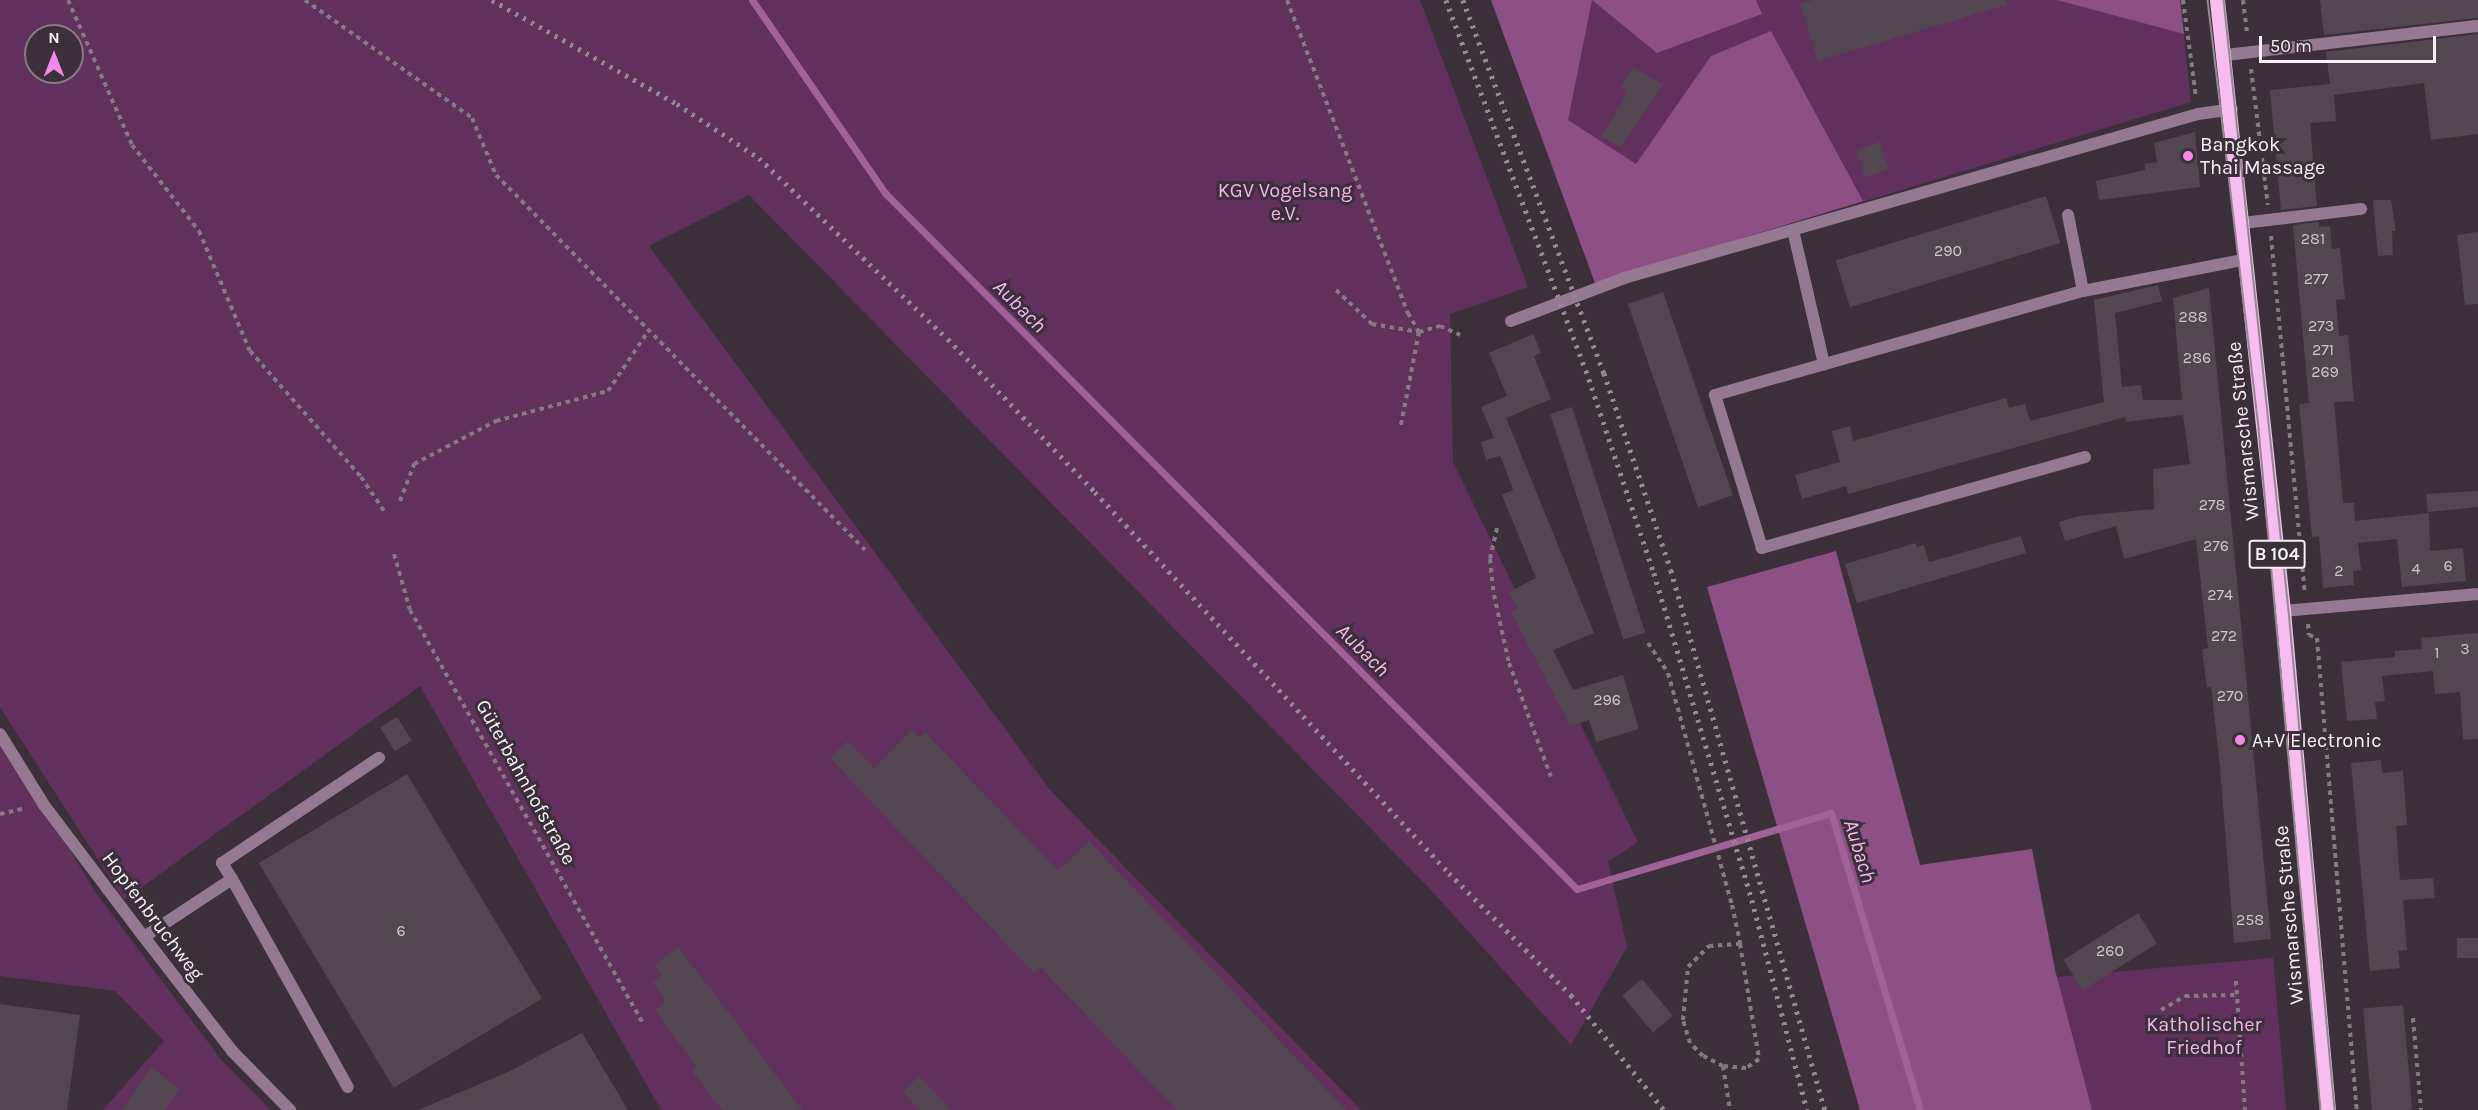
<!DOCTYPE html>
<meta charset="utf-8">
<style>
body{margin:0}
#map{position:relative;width:2478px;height:1110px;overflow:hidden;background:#3b3039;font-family:Karla,sans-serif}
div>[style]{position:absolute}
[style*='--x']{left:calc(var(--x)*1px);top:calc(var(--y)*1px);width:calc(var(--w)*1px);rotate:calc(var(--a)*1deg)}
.green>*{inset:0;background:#61305c;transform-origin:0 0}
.forest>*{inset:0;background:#8c5085}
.stream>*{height:7px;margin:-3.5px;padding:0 3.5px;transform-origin:3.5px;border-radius:3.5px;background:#a06298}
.building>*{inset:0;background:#524650;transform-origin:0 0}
.path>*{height:4px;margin-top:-2px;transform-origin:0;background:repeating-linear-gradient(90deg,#847b82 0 4.5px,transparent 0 9px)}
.service>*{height:12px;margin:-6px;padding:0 6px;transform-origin:6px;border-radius:6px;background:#957991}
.minor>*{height:12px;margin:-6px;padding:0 6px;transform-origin:6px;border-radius:6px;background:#957991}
.primary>*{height:15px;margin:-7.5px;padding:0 7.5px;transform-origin:7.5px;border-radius:7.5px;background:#f7bdef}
.tram>*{height:1.5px;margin:-0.75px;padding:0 0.75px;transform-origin:0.75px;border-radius:0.75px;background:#928991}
.rail>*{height:4.5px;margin-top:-2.25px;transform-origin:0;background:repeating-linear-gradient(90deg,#928991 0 3px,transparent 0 9px)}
.dots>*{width:16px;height:16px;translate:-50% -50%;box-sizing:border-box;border:3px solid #3b3039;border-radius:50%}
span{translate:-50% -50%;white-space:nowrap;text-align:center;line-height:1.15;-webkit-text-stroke:6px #3b3039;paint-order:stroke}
.number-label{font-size:16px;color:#cec6cc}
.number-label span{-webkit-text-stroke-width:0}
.shield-label span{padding:2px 4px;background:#3b3039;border:2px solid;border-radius:4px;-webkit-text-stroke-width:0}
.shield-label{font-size:18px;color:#f7f0f6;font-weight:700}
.poi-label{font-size:20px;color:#f7f0f6}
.left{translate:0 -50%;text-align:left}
.park-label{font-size:20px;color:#f6b2ed}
.street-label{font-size:20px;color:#f7f0f6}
.water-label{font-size:21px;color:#fbb6f2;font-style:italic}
.north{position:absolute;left:24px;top:24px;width:60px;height:60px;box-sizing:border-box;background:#3b3039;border:2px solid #867d85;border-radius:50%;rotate:0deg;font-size:16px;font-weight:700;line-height:24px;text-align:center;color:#f7f0f6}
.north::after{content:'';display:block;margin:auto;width:21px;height:27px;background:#f788eb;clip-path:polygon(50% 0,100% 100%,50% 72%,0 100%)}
.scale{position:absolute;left:2259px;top:36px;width:177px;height:27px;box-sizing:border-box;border:3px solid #f7f0f6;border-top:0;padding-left:8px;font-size:18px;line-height:21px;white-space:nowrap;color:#f7f0f6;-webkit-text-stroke:4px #3b3039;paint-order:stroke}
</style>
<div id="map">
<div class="green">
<i style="clip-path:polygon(evenodd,0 0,1420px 0,1528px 287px,1450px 314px,1453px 462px,1638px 842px,1608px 862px,1627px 947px,1571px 1045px,1430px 889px,749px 195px,649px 246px,1050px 790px,1361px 1110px,661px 1110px,420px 686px,124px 900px,0 707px,0 0,36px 36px,72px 36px,72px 72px,36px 72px,36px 36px)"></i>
<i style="clip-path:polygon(1491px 0,2180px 0,2191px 102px,1595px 283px)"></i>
<i style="clip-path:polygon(0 734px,96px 893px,223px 1062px,271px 1110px,103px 1110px,164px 1041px,115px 991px,0 976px)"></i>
<i style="left:2273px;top:958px;width:153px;height:218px;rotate:85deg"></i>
</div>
<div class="forest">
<i style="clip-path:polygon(1491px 0,1756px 0,1762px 14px,1657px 53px,1592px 0,1568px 120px,1636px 164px,1711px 56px,1771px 31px,1863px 201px,1595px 283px)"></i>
<i style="clip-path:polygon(2057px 0,2180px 0,2184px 34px)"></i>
<i style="clip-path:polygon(1836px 551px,1920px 865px,2032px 849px,2055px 970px,2092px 1110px,1860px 1110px,1707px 587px)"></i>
</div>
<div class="stream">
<i style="--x:752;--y:0;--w:234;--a:55.4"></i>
<i style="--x:885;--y:193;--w:981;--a:45.17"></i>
<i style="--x:1577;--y:889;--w:265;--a:-16.7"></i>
<i style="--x:1831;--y:813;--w:310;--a:73.3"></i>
</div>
<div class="building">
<i style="clip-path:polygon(1814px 0,2005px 0,2006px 5px,1818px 61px,1800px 4px)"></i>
<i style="clip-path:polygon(2320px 0,2478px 0,2478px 18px,2324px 35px)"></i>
<i style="clip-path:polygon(2478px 34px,2478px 134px,2431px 140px,2424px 83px,2334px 95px,2336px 121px,2310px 123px,2317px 206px,2281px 210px,2270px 90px,2330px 84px,2326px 52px)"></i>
<i style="clip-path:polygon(1633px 67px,1663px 85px,1621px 148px,1601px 136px,1625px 98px,1627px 90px,1620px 87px)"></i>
<i style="clip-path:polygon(2195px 132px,2200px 187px,2099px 200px,2096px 181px,2145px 170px,2145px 164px,2157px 162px,2154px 143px)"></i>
<i style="left:1880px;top:142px;width:29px;height:25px;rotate:72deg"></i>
<i style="left:2046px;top:196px;width:49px;height:220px;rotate:73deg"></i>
<i style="clip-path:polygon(2373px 200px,2391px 200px,2396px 231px,2392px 231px,2393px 255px,2378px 256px)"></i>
<i style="clip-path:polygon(2319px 222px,2319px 227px,2330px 226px,2332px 249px,2340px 248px,2345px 299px,2336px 300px,2339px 336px,2348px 335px,2354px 401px,2334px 402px,2343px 503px,2354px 503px,2355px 521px,2429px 513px,2430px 551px,2463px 548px,2466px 581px,2402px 587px,2397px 539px,2358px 543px,2361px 570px,2353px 571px,2354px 585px,2323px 588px,2319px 536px,2312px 537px,2299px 404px,2309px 403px,2293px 225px)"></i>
<i style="clip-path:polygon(2478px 232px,2478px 304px,2465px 305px,2457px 235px)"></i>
<i style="clip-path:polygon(2158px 285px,2162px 301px,2115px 313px,2122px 387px,2141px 385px,2143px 400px,2182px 400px,2173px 298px,2209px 288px,2271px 939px,2234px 943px,2220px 767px,2211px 686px,2207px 688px,2202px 649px,2208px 648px,2196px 539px,2124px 559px,2116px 526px,2065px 541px,2059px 522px,2079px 516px,2154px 509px,2153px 469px,2190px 464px,2183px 415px,2126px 422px,2125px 417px,1848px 494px,1846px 486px,1802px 499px,1795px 475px,1840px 462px,1832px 431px,1850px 426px,1853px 441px,2006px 398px,2009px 408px,2025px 404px,2030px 421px,2104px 402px,2094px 300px)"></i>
<i style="left:1663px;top:292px;width:215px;height:37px;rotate:71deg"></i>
<i style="clip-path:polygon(1533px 334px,1541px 353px,1534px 356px,1551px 399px,1506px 418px,1594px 633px,1553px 650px,1573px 690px,1623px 675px,1639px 729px,1596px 742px,1589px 720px,1570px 726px,1511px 612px,1518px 609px,1509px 592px,1536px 578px,1502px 495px,1513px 490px,1506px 471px,1500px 456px,1486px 460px,1481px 442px,1494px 438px,1481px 407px,1507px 396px,1489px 353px)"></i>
<i style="left:1572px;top:407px;width:237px;height:23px;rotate:72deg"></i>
<i style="clip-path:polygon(2478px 491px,2478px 507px,2428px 512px,2426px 494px)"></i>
<i style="clip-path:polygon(2021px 536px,2026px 553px,1857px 603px,1845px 564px,1916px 543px,1917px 547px,1924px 545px,1929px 562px,1933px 561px)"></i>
<i style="clip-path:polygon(2478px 633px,2478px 739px,2463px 740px,2460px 692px,2435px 694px,2433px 671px,2382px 676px,2385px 701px,2375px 702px,2377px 719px,2347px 721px,2341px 662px,2395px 657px,2395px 651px,2422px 649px,2421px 638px)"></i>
<i style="left:397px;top:717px;width:28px;height:20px;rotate:58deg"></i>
<i style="clip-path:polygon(912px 729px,920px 737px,925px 732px,1058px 871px,1089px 841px,1346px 1110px,1177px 1110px,1040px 967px,1034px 973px,830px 758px,848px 741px,874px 768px)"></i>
<i style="clip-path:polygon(2381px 760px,2382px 773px,2403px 771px,2407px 825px,2396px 826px,2400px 880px,2433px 878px,2435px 898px,2403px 900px,2407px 950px,2398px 951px,2400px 968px,2370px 971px,2351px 763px)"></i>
<i style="left:407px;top:774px;width:262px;height:173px;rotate:59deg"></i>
<i style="left:2138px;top:913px;width:36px;height:88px;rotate:58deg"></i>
<i style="left:2478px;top:938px;width:20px;height:21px;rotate:90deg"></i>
<i style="clip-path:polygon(678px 947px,729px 1013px,802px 1110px,722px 1110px,692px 1071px,696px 1067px,655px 1009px,665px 1002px,653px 983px,662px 976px,654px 965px)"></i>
<i style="left:1642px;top:979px;width:48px;height:26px;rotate:50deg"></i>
<i style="clip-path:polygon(0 1004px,80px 1015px,67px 1110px,0 1110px)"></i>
<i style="left:2403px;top:1005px;width:105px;height:40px;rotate:85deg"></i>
<i style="clip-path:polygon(582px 1033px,628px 1110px,418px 1110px,508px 1072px)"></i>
<i style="clip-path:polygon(152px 1067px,180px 1090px,164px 1110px,122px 1110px)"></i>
<i style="clip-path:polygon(919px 1076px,951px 1110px,919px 1110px,902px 1092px)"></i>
</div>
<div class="path">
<i style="--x:68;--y:0;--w:158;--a:66.2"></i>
<i style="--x:132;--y:145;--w:109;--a:52.1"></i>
<i style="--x:199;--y:231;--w:130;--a:67"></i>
<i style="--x:250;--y:351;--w:168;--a:48.6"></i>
<i style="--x:361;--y:477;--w:41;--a:55.9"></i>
<i style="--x:305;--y:0;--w:204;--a:35.2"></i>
<i style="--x:472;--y:118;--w:62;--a:67.2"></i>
<i style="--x:496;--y:175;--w:526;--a:45.46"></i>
<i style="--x:1287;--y:0;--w:336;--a:68.9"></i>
<i style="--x:1408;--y:313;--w:22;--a:60"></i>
<i style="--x:1419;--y:332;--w:22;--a:-16"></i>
<i style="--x:1440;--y:326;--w:22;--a:24"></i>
<i style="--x:2183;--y:0;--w:98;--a:82.4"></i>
<i style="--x:2243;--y:0;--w:35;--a:83"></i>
<i style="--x:2251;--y:69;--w:137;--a:82.9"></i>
<i style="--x:2271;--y:236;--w:359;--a:84.6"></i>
<i style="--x:1336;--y:290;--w:50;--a:43.4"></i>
<i style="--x:1372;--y:324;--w:48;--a:9.7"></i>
<i style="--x:1419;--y:332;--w:95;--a:101"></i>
<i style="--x:400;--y:501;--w:40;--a:-69"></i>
<i style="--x:414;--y:464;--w:93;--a:-27.7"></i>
<i style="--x:496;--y:421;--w:116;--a:-15"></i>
<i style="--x:608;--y:391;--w:73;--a:-56.1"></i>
<i style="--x:1497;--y:528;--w:32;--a:103"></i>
<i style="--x:1490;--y:559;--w:36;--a:84"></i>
<i style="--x:1494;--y:595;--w:70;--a:77.6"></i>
<i style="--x:1509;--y:663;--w:121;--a:69.8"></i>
<i style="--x:394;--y:554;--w:58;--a:74.1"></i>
<i style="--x:410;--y:610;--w:473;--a:60.6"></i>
<i style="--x:2308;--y:624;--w:11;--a:85"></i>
<i style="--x:2309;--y:635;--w:9;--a:21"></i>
<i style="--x:2317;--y:638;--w:474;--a:85.2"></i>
<i style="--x:1648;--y:643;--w:36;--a:56"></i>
<i style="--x:1668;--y:673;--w:241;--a:74.6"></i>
<i style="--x:1732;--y:905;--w:40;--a:78"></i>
<i style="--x:1740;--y:944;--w:117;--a:80.6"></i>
<i style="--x:1759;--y:1059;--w:16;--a:145"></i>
<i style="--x:1746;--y:1068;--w:23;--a:-175"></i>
<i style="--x:1723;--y:1066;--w:22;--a:-153"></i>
<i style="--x:1703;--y:1056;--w:18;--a:-135"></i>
<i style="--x:1690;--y:1043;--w:24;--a:-107"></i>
<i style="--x:1683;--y:1020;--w:53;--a:-84.6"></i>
<i style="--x:1688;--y:967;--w:30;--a:-45"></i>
<i style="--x:1709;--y:946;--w:31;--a:-4"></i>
<i style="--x:0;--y:814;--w:27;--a:-13"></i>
<i style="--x:2236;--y:981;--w:129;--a:86"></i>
<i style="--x:2161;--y:1010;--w:28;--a:-30"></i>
<i style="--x:2185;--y:996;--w:52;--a:-1.1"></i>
<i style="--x:2413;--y:1018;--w:92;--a:85"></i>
<i style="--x:1723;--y:1066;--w:45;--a:81"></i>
</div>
<div class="service">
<i style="--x:2068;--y:215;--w:77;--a:78.8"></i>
<i style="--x:2243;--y:223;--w:119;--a:-6.8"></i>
<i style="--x:1793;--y:230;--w:138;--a:77"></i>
<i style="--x:1511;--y:321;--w:121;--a:-20.8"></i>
<i style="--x:1624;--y:278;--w:597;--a:-15.95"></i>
<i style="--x:2198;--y:114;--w:34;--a:-8"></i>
<i style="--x:2085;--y:457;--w:336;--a:164.3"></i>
<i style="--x:1762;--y:548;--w:160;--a:-107.1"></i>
<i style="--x:1715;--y:395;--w:382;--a:-15.8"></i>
<i style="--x:2083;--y:291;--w:167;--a:-11"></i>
<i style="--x:232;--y:879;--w:238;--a:60.9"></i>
<i style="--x:144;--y:937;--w:105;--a:-33.4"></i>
<i style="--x:232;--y:879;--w:19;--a:-122"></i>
<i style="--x:222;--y:863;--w:189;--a:-33.8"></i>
</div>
<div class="minor">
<i style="--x:2226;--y:55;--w:254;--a:-6.6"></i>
<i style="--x:2283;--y:611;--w:196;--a:-5"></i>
<i style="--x:0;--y:734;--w:84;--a:58.2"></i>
<i style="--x:44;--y:805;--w:166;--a:52.9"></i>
<i style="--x:144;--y:937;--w:144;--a:52.3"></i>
<i style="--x:232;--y:1051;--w:83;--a:45.5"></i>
</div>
<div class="primary">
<i style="--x:2217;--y:0;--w:615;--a:83.83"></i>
<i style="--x:2283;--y:611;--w:501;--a:84.85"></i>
</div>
<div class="tram">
<i style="--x:2208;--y:0;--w:432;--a:83.2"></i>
<i style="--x:2259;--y:429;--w:684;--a:84.8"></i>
<i style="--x:2224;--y:0;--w:614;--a:83.93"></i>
<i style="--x:2289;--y:611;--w:501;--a:84.73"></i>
</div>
<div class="rail">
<i style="--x:492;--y:0;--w:212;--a:29.3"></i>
<i style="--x:677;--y:104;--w:98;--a:33.4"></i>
<i style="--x:759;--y:158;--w:262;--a:43.8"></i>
<i style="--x:948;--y:339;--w:212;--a:46.1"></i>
<i style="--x:1095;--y:492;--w:520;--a:47.1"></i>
<i style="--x:1449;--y:873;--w:173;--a:45"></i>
<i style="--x:1571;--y:995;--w:148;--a:51"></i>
<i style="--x:1446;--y:0;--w:405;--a:69.3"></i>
<i style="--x:1589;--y:379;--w:205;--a:71.5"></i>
<i style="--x:1654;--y:573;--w:341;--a:73.3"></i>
<i style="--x:1752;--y:900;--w:217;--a:75.3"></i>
<i style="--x:1463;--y:0;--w:399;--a:69.3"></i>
<i style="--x:1604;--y:373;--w:208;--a:71.2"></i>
<i style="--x:1671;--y:570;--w:562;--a:74.08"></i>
</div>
<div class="dots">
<i style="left:2188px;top:156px;background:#f788eb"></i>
<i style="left:2240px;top:740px;background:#f788eb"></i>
</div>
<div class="number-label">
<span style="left:2313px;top:239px">281</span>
<span style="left:1948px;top:251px">290</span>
<span style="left:2316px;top:279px">277</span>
<span style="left:2193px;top:317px">288</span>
<span style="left:2321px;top:326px">273</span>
<span style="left:2323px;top:350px">271</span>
<span style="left:2197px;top:358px">286</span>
<span style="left:2325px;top:372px">269</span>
<span style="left:2212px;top:505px">278</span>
<span style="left:2216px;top:546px">276</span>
<span style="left:2448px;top:566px">6</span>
<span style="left:2416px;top:569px">4</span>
<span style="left:2339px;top:571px">2</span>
<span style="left:2220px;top:595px">274</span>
<span style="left:2224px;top:636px">272</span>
<span style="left:2465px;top:649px">3</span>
<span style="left:2437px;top:653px">1</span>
<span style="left:2230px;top:696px">270</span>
<span style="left:1607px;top:700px">296</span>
<span style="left:2250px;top:920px">258</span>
<span style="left:401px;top:931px">6</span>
<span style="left:2110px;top:951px">260</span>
</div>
<div class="shield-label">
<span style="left:2277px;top:554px">B 104</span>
</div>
<div class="poi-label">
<span class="left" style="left:2200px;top:156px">Bangkok<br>Thai Massage</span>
<span class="left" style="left:2252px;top:740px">A+V Electronic</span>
</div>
<div class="park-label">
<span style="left:1285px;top:202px">KGV Vogelsang<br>e.V.</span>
<span style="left:2204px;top:1036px">Katholischer<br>Friedhof</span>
</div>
<div class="street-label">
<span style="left:2243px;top:431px;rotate:-96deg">Wismarsche Straße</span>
<span style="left:526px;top:782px;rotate:61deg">Güterbahnhofstraße</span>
<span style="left:2289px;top:915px;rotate:-95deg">Wismarsche Straße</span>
<span style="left:153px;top:916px;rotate:53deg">Hopfenbruchweg</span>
</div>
<div class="water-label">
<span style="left:1020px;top:306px;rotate:45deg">Aubach</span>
<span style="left:1363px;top:650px;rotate:45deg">Aubach</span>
<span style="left:1860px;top:851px;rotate:73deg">Aubach</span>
</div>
<div class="north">N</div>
<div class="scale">50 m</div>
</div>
